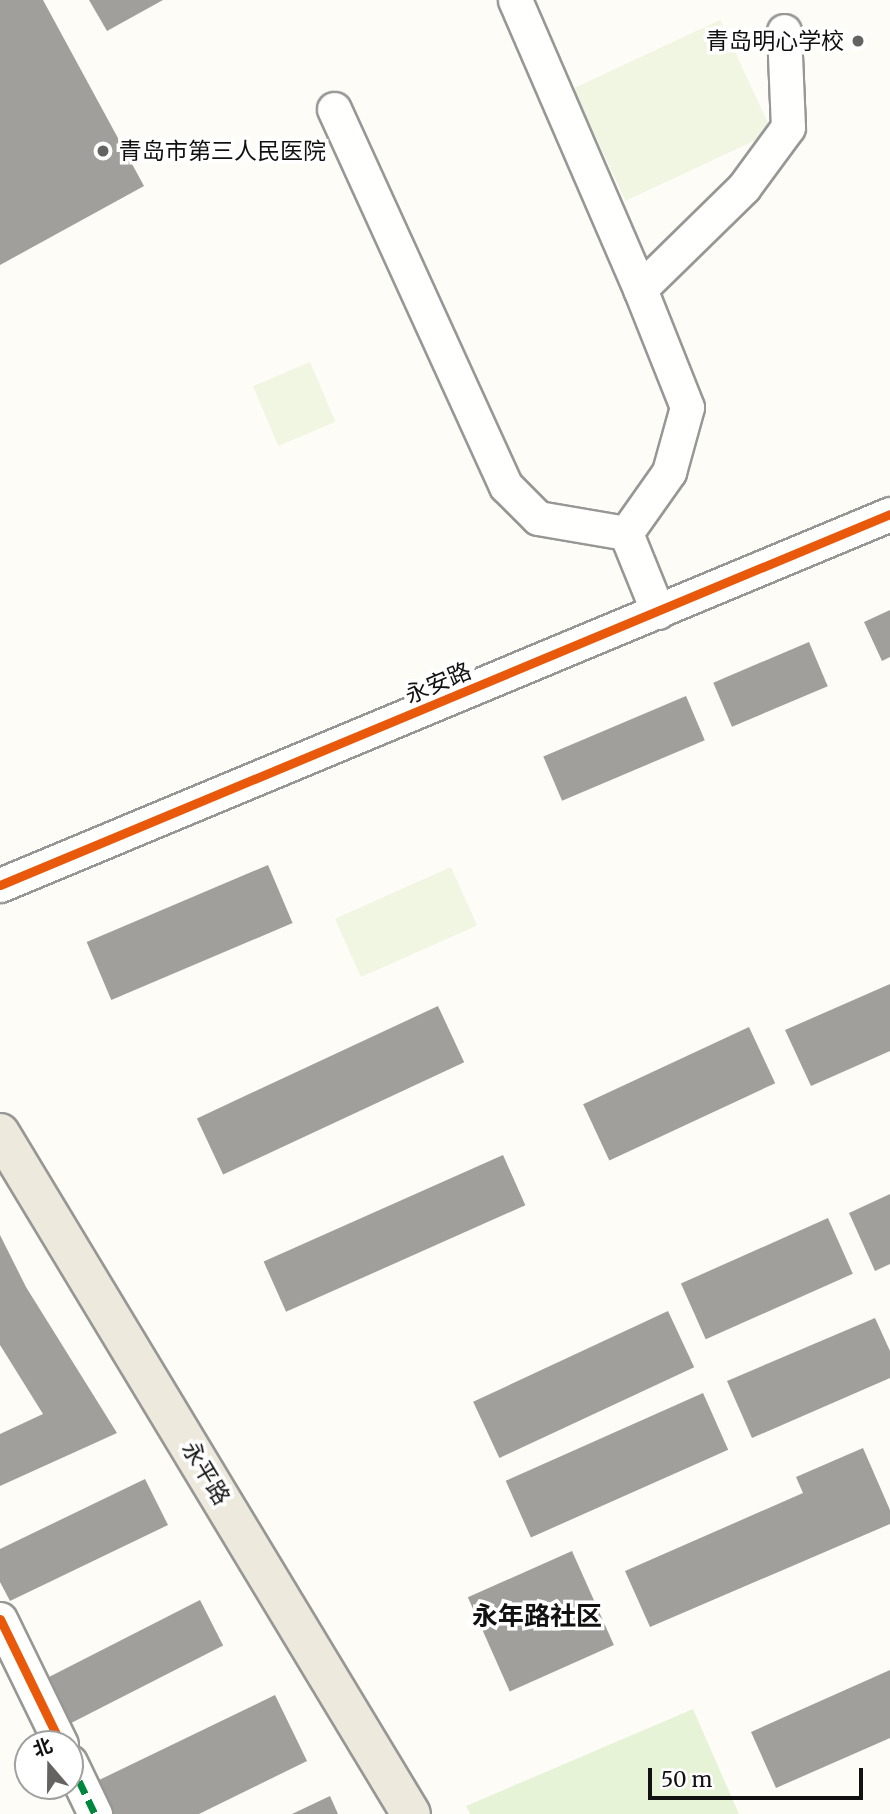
<!DOCTYPE html>
<meta charset="utf-8">
<style>
body{margin:0}
#map{position:relative;width:890px;height:1814px;overflow:hidden;background:#fdfcf7;font-family:Merriweather,"Noto Sans SC",serif}
div>[style]{position:absolute}
[style*='--x']{left:calc(var(--x)*1px);top:calc(var(--y)*1px);width:calc(var(--w)*1px);rotate:calc(var(--a)*1deg)}
.green>*{inset:0;background:#e7f3d7}
.pitch>*{inset:0;background:#f0f6e1;transform-origin:0 0}
.building>*{inset:0;background:#a19f9c;transform-origin:0 0}
.roads{filter:drop-shadow(2px 0 #979795) drop-shadow(-2px 0 #979795) drop-shadow(0 2px #979795) drop-shadow(0 -2px #979795)}
.minor>*{height:33px;margin:-16.5px;padding:0 16.5px;transform-origin:16.5px;border-radius:16.5px;background:#fffffe}
.major>*{height:38px;margin:-19px;padding:0 19px;transform-origin:19px;border-radius:19px;background:#ede9dc}
.quiet>*{height:7px;margin-top:-3.5px;transform-origin:0;background:repeating-linear-gradient(90deg,#00873e 0 14px,transparent 0 21px)}
.cycleway>*{height:9px;margin:-4.5px;padding:0 4.5px;transform-origin:4.5px;border-radius:4.5px;background:#e8590c}
.dots>*{width:19px;height:19px;translate:-50% -50%;box-sizing:border-box;border:4px solid #fff;border-radius:50%}
span{translate:-50% -50%;white-space:nowrap;text-align:center;line-height:1.15;-webkit-text-stroke:7px #fff;paint-order:stroke}
.poi-label{font-size:23px;color:#111}
.right{translate:-100% -50%;text-align:right}
.left{translate:0 -50%;text-align:left}
.street-label{font-size:23px;color:#111}
.quarter-label{font-size:26px;color:#111;font-weight:700}
.north{position:absolute;left:14px;top:1730px;width:70px;height:70px;box-sizing:border-box;background:#fff;border:2px solid #a0a0a0;border-radius:50%;rotate:340deg;font-size:19px;font-weight:700;line-height:28px;text-align:center;color:#111}
.north::after{content:'';display:block;margin:auto;width:24px;height:32px;background:#646362;clip-path:polygon(50% 0,100% 100%,50% 72%,0 100%)}
.scale{position:absolute;left:648px;top:1768px;width:215px;height:32px;box-sizing:border-box;border:4px solid #111;border-top:0;padding-left:9px;font-size:21px;line-height:24px;white-space:nowrap;color:#111;-webkit-text-stroke:5px #fff;paint-order:stroke}
</style>
<div id="map">
<div class="green">
<i style="clip-path:polygon(693px 1709px,739px 1814px,470px 1814px,466px 1806px)"></i>
</div>
<div class="pitch">
<i style="left:720px;top:20px;width:124px;height:162px;rotate:65deg"></i>
<i style="left:310px;top:362px;width:65px;height:62px;rotate:67deg"></i>
<i style="left:451px;top:867px;width:64px;height:127px;rotate:66deg"></i>
</div>
<div class="building">
<i style="clip-path:polygon(0 0,43px 0,144px 186px,0 265px)"></i>
<i style="clip-path:polygon(89px 0,163px 0,107px 31px)"></i>
<i style="clip-path:polygon(890px 610px,890px 657px,882px 661px,864px 622px)"></i>
<i style="left:809px;top:642px;width:48px;height:104px;rotate:67deg"></i>
<i style="left:686px;top:696px;width:48px;height:155px;rotate:67deg"></i>
<i style="left:268px;top:865px;width:63px;height:197px;rotate:67deg"></i>
<i style="clip-path:polygon(890px 984px,890px 1051px,811px 1086px,785px 1030px)"></i>
<i style="left:438px;top:1006px;width:62px;height:266px;rotate:65deg"></i>
<i style="left:749px;top:1027px;width:62px;height:183px;rotate:65deg"></i>
<i style="left:503px;top:1155px;width:55px;height:262px;rotate:66deg"></i>
<i style="clip-path:polygon(890px 1194px,890px 1264px,875px 1271px,849px 1213px)"></i>
<i style="left:828px;top:1218px;width:61px;height:161px;rotate:66deg"></i>
<i style="clip-path:polygon(0 1235px,26px 1287px,117px 1433px,0 1486px,0 1434px,43px 1414px,0 1345px)"></i>
<i style="left:668px;top:1311px;width:62px;height:215px;rotate:65deg"></i>
<i style="clip-path:polygon(875px 1318px,890px 1351px,890px 1378px,752px 1438px,727px 1381px)"></i>
<i style="left:703px;top:1393px;width:62px;height:216px;rotate:66deg"></i>
<i style="clip-path:polygon(863px 1448px,890px 1510px,890px 1524px,650px 1627px,625px 1571px,803px 1493px,796px 1477px)"></i>
<i style="clip-path:polygon(145px 1479px,168px 1525px,10px 1601px,0 1582px,0 1549px)"></i>
<i style="left:572px;top:1551px;width:103px;height:114px;rotate:66deg"></i>
<i style="left:200px;top:1600px;width:51px;height:175px;rotate:63deg"></i>
<i style="clip-path:polygon(890px 1670px,890px 1738px,776px 1788px,751px 1732px)"></i>
<i style="clip-path:polygon(275px 1695px,307px 1761px,199px 1814px,111px 1814px,95px 1782px)"></i>
<i style="clip-path:polygon(330px 1796px,338px 1814px,292px 1814px)"></i>
</div>
<div class="roads">
<div class="minor">
<i style="--x:515;--y:0;--w:315;--a:66.6"></i>
<i style="--x:334;--y:109;--w:414;--a:65.5"></i>
<i style="--x:506;--y:486;--w:45;--a:45"></i>
<i style="--x:538;--y:518;--w:89;--a:9.7"></i>
<i style="--x:658;--y:612;--w:85;--a:-112.1"></i>
<i style="--x:626;--y:533;--w:75;--a:-54.8"></i>
<i style="--x:669;--y:472;--w:67;--a:-74.5"></i>
<i style="--x:687;--y:407;--w:127;--a:-111.7"></i>
<i style="--x:640;--y:289;--w:146;--a:-44.4"></i>
<i style="--x:744;--y:187;--w:74;--a:-53.7"></i>
<i style="--x:788;--y:127;--w:96;--a:-92.4"></i>
<i style="--x:0;--y:885;--w:964;--a:-22.63"></i>
<i style="--x:0;--y:1619;--w:139;--a:64"></i>
<i style="--x:70;--y:1762;--w:58;--a:64.3"></i>
</div>
<div class="major">
<i style="--x:0;--y:1133;--w:795;--a:58.89"></i>
</div>
</div>
<div class="quiet">
<i style="--x:70;--y:1762;--w:58;--a:64.3"></i>
</div>
<div class="cycleway">
<i style="--x:0;--y:885;--w:964;--a:-22.63"></i>
<i style="--x:0;--y:1619;--w:139;--a:64"></i>
</div>
<div class="dots">
<i style="left:858px;top:41px;background:#646362"></i>
<i style="left:103px;top:151px;background:#646362"></i>
</div>
<div class="poi-label">
<span class="right" style="left:844px;top:41px">青岛明心学校</span>
<span class="left" style="left:119px;top:151px">青岛市第三人民医院</span>
</div>
<div class="street-label">
<span style="left:438px;top:683px;rotate:-23deg">永安路</span>
<span style="left:206px;top:1473px;rotate:59deg">永平路</span>
</div>
<div class="quarter-label">
<span style="left:537px;top:1616px">永年路社区</span>
</div>
<div class="north">北</div>
<div class="scale">50 m</div>
</div>
